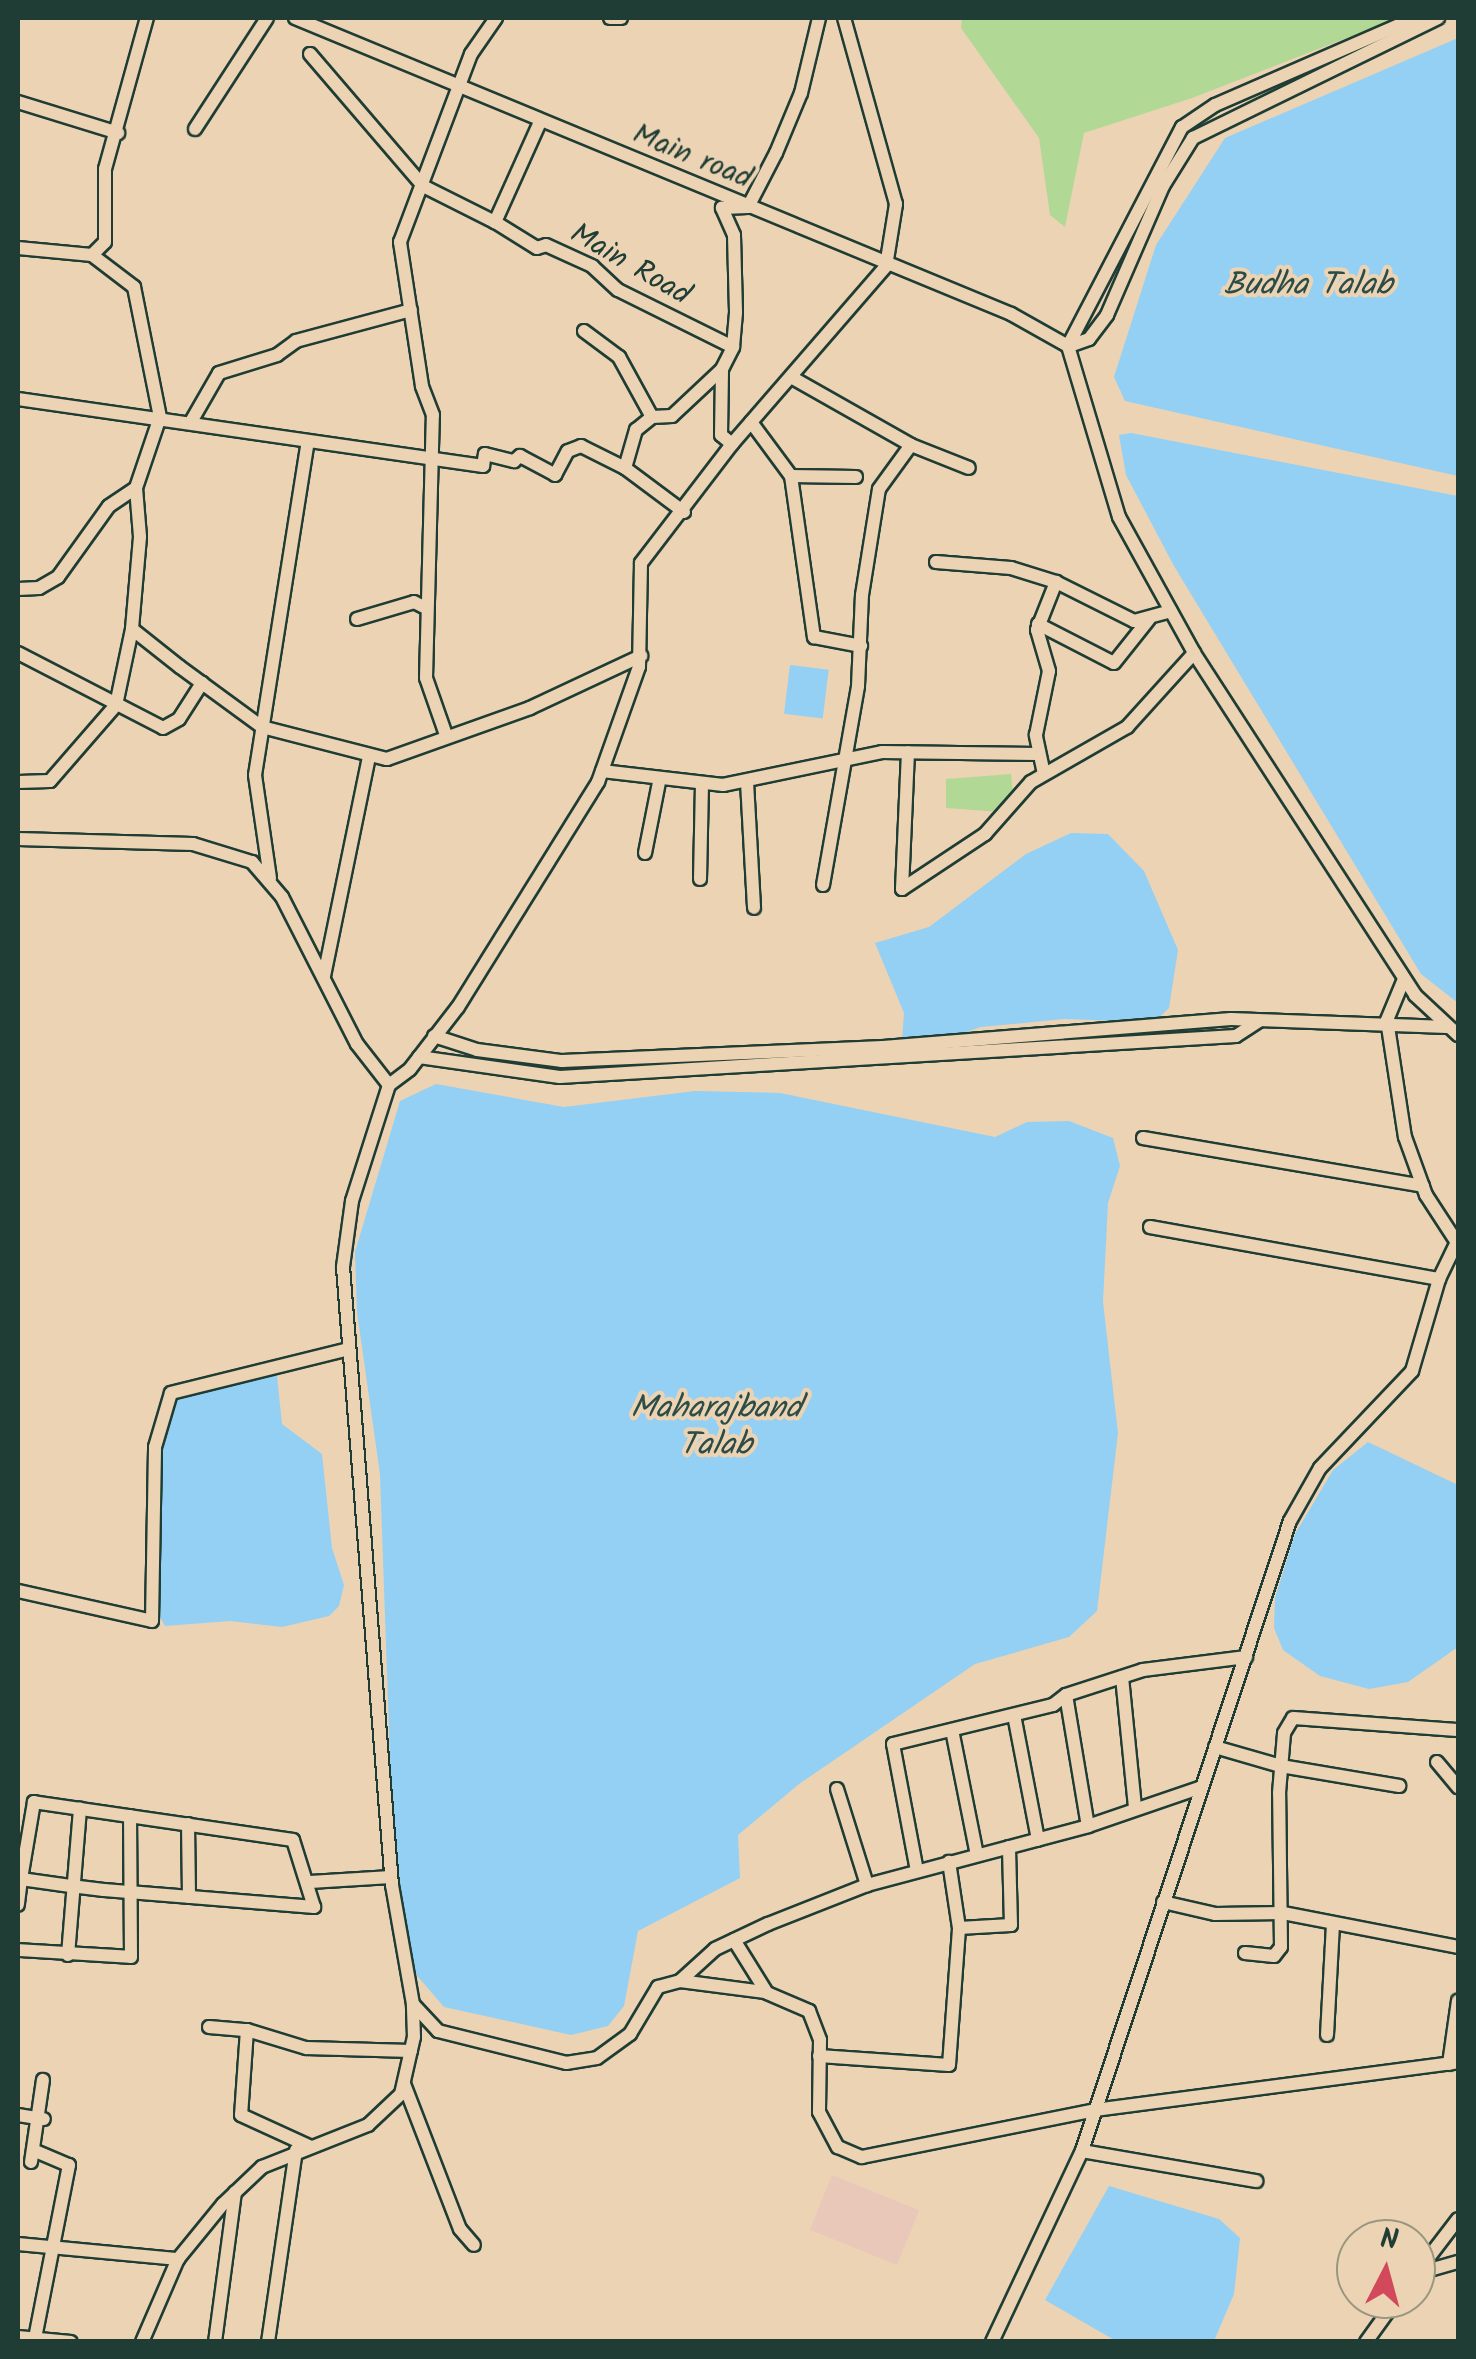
<!DOCTYPE html>
<style>
body{margin:0}
#map{position:relative;width:1476px;height:2359px;overflow:hidden;background:#ecd3b4;font-family:Kalam,sans-serif}
div>[style]{position:absolute}
[style*='--x']{left:calc(var(--x)*1px);top:calc(var(--y)*1px);width:calc(var(--w)*1px);rotate:calc(var(--a)*1deg)}
.built>*{inset:0;background:#e9c8ba;transform-origin:0 0}
.green>*{inset:0;background:#b1d995}
.water>*{inset:0;background:#93d0f3;transform-origin:0 0}
.roads{filter:drop-shadow(2px 0 #1f3d34) drop-shadow(-2px 0 #1f3d34) drop-shadow(0 2px #1f3d34) drop-shadow(0 -2px #1f3d34)}
.minor>*{height:12px;margin:-6px;padding:0 6px;transform-origin:6px;border-radius:6px;background:#ecd3b4}
span{translate:-50% -50%;white-space:nowrap;text-align:center;line-height:1.15;-webkit-text-stroke:8px #ecd3b4;paint-order:stroke}
.street-label{font-size:30px;color:#1f3d34}
.water-label{font-size:32px;color:#2b4c47;font-style:italic}
.frame{position:absolute;inset:0;border:20px solid #1f3d34;pointer-events:none}
.north{position:absolute;left:1336px;top:2219px;width:100px;height:100px;box-sizing:border-box;background:#ecd3b4;border:2px solid #9a9781;border-radius:50%;rotate:6deg;font-size:28px;font-weight:700;line-height:40px;text-align:center;color:#1f3d34}
.north::after{content:'';display:block;margin:auto;width:35px;height:45px;background:#d1495b;clip-path:polygon(50% 0,100% 100%,50% 72%,0 100%)}
</style>
<div id="map">
<div class="built">
<i style="left:832px;top:2175px;width:94px;height:59px;rotate:22deg"></i>
</div>
<div class="green">
<i style="clip-path:polygon(962px 18px,1398px 18px,1192px 98px,1084px 133px,1065px 227px,1050px 215px,1039px 138px,961px 28px)"></i>
<i style="clip-path:polygon(1011px 774px,1013px 794px,1001px 812px,946px 808px,946px 779px)"></i>
</div>
<div class="water">
<i style="clip-path:polygon(1458px 38px,1458px 476px,1125px 401px,1114px 377px,1156px 245px,1225px 138px)"></i>
<i style="clip-path:polygon(1131px 433px,1458px 496px,1458px 1003px,1421px 974px,1174px 566px,1126px 475px,1119px 435px)"></i>
<i style="left:790px;top:665px;width:39px;height:49px;rotate:7deg"></i>
<i style="clip-path:polygon(1071px 833px,1108px 834px,1144px 871px,1178px 950px,1169px 1008px,1154px 1022px,1064px 1019px,981px 1027px,901px 1054px,904px 1013px,875px 943px,929px 927px,1026px 854px)"></i>
<i style="clip-path:polygon(436px 1084px,564px 1107px,695px 1091px,780px 1093px,995px 1137px,1027px 1122px,1069px 1121px,1113px 1138px,1120px 1166px,1108px 1203px,1103px 1302px,1118px 1433px,1097px 1611px,1069px 1637px,975px 1664px,799px 1784px,738px 1835px,740px 1878px,638px 1931px,624px 2006px,608px 2026px,571px 2035px,444px 2007px,413px 1971px,393px 1843px,380px 1474px,357px 1312px,355px 1252px,400px 1101px)"></i>
<i style="clip-path:polygon(254px 1372px,277px 1376px,282px 1424px,322px 1454px,332px 1548px,344px 1585px,339px 1606px,329px 1616px,282px 1627px,230px 1621px,165px 1626px,151px 1601px,160px 1537px,155px 1470px,161px 1431px,180px 1394px)"></i>
<i style="clip-path:polygon(1368px 1442px,1458px 1485px,1458px 1647px,1408px 1682px,1369px 1689px,1320px 1676px,1283px 1650px,1274px 1628px,1275px 1598px,1295px 1534px,1333px 1470px)"></i>
<i style="clip-path:polygon(1109px 2186px,1219px 2219px,1240px 2238px,1234px 2294px,1214px 2341px,1116px 2341px,1045px 2300px)"></i>
</div>
<div class="roads">
<div class="minor">
<i style="--x:295;--y:18;--w:775;--a:22.46"></i>
<i style="--x:1011;--y:314;--w:65;--a:29.3"></i>
<i style="--x:610;--y:18;--w:11;--a:0"></i>
<i style="--x:1415;--y:18;--w:218;--a:156.5"></i>
<i style="--x:1215;--y:105;--w:40;--a:146"></i>
<i style="--x:1182;--y:127;--w:247;--a:117.5"></i>
<i style="--x:1068;--y:346;--w:178;--a:73.4"></i>
<i style="--x:1119;--y:517;--w:155;--a:61.1"></i>
<i style="--x:1194;--y:653;--w:407;--a:57.1"></i>
<i style="--x:1415;--y:995;--w:59;--a:42.9"></i>
<i style="--x:310;--y:54;--w:174;--a:49.4"></i>
<i style="--x:423;--y:186;--w:80;--a:26.6"></i>
<i style="--x:18;--y:102;--w:105;--a:17.2"></i>
<i style="--x:540;--y:122;--w:110;--a:114.2"></i>
<i style="--x:495;--y:222;--w:49;--a:31.8"></i>
<i style="--x:537;--y:248;--w:9;--a:-18"></i>
<i style="--x:546;--y:245;--w:51;--a:24.5"></i>
<i style="--x:592;--y:266;--w:35;--a:43"></i>
<i style="--x:618;--y:290;--w:128;--a:26.4"></i>
<i style="--x:195;--y:129;--w:132;--a:-57"></i>
<i style="--x:18;--y:248;--w:74;--a:5.4"></i>
<i style="--x:92;--y:255;--w:18;--a:-45"></i>
<i style="--x:105;--y:242;--w:73;--a:-90"></i>
<i style="--x:105;--y:169;--w:157;--a:-74.5"></i>
<i style="--x:92;--y:255;--w:53;--a:37.3"></i>
<i style="--x:134;--y:287;--w:133;--a:78.7"></i>
<i style="--x:160;--y:417;--w:75;--a:108.7"></i>
<i style="--x:136;--y:488;--w:49;--a:85.3"></i>
<i style="--x:140;--y:537;--w:92;--a:95"></i>
<i style="--x:132;--y:629;--w:61;--a:38.4"></i>
<i style="--x:180;--y:667;--w:102;--a:36.2"></i>
<i style="--x:262;--y:727;--w:129;--a:14.4"></i>
<i style="--x:387;--y:759;--w:152;--a:-19.6"></i>
<i style="--x:530;--y:708;--w:123;--a:-25.1"></i>
<i style="--x:584;--y:331;--w:44;--a:36.6"></i>
<i style="--x:619;--y:357;--w:68;--a:61.2"></i>
<i style="--x:1069;--y:346;--w:21;--a:-19"></i>
<i style="--x:1089;--y:339;--w:30;--a:-53"></i>
<i style="--x:1107;--y:315;--w:141;--a:-66.5"></i>
<i style="--x:1163;--y:186;--w:57;--a:-58"></i>
<i style="--x:1193;--y:138;--w:273;--a:-26.1"></i>
<i style="--x:791;--y:377;--w:138;--a:29.5"></i>
<i style="--x:18;--y:399;--w:470;--a:8.2"></i>
<i style="--x:483;--y:466;--w:12;--a:-81"></i>
<i style="--x:485;--y:454;--w:30;--a:14"></i>
<i style="--x:514;--y:461;--w:8;--a:-40"></i>
<i style="--x:520;--y:456;--w:40;--a:28"></i>
<i style="--x:555;--y:475;--w:27;--a:-62"></i>
<i style="--x:568;--y:451;--w:14;--a:-21"></i>
<i style="--x:581;--y:446;--w:49;--a:26.6"></i>
<i style="--x:192;--y:420;--w:54;--a:-60.1"></i>
<i style="--x:219;--y:373;--w:61;--a:-17.2"></i>
<i style="--x:277;--y:355;--w:24;--a:-36"></i>
<i style="--x:296;--y:341;--w:119;--a:-15.1"></i>
<i style="--x:751;--y:422;--w:67;--a:53.5"></i>
<i style="--x:791;--y:476;--w:163;--a:81.9"></i>
<i style="--x:814;--y:637;--w:48;--a:10.8"></i>
<i style="--x:732;--y:444;--w:14;--a:-141"></i>
<i style="--x:721;--y:435;--w:66;--a:-89.1"></i>
<i style="--x:722;--y:369;--w:25;--a:-63"></i>
<i style="--x:733;--y:347;--w:35;--a:-85"></i>
<i style="--x:736;--y:312;--w:77;--a:-91.5"></i>
<i style="--x:734;--y:235;--w:30;--a:-114"></i>
<i style="--x:722;--y:208;--w:26;--a:-2"></i>
<i style="--x:748;--y:207;--w:61;--a:-62.6"></i>
<i style="--x:776;--y:153;--w:65;--a:-67.4"></i>
<i style="--x:801;--y:93;--w:77;--a:-76.5"></i>
<i style="--x:791;--y:476;--w:65;--a:0.9"></i>
<i style="--x:684;--y:512;--w:74;--a:-143.3"></i>
<i style="--x:625;--y:468;--w:40;--a:-74"></i>
<i style="--x:636;--y:430;--w:21;--a:-39"></i>
<i style="--x:652;--y:417;--w:20;--a:-3"></i>
<i style="--x:672;--y:416;--w:69;--a:-43.2"></i>
<i style="--x:936;--y:562;--w:75;--a:4.6"></i>
<i style="--x:1011;--y:568;--w:47;--a:17.3"></i>
<i style="--x:18;--y:589;--w:21;--a:-3"></i>
<i style="--x:39;--y:588;--w:22;--a:-30"></i>
<i style="--x:58;--y:577;--w:87;--a:-54.3"></i>
<i style="--x:109;--y:506;--w:32;--a:-34"></i>
<i style="--x:357;--y:619;--w:59;--a:-16.6"></i>
<i style="--x:414;--y:602;--w:11;--a:27"></i>
<i style="--x:1038;--y:624;--w:85;--a:27.2"></i>
<i style="--x:1114;--y:663;--w:56;--a:-51.5"></i>
<i style="--x:18;--y:653;--w:163;--a:27.3"></i>
<i style="--x:163;--y:728;--w:18;--a:-29"></i>
<i style="--x:179;--y:719;--w:43;--a:-57.4"></i>
<i style="--x:446;--y:735;--w:60;--a:-109.3"></i>
<i style="--x:426;--y:678;--w:263;--a:-88.5"></i>
<i style="--x:433;--y:415;--w:31;--a:-111"></i>
<i style="--x:422;--y:386;--w:146;--a:-98.7"></i>
<i style="--x:400;--y:242;--w:201;--a:-69.3"></i>
<i style="--x:471;--y:54;--w:44;--a:-55.2"></i>
<i style="--x:602;--y:771;--w:122;--a:6.6"></i>
<i style="--x:723;--y:785;--w:162;--a:-11.7"></i>
<i style="--x:882;--y:752;--w:155;--a:0.7"></i>
<i style="--x:1044;--y:774;--w:40;--a:-102"></i>
<i style="--x:1036;--y:735;--w:65;--a:-78.5"></i>
<i style="--x:1049;--y:671;--w:43;--a:-106.3"></i>
<i style="--x:1037;--y:630;--w:52;--a:-68.4"></i>
<i style="--x:1056;--y:582;--w:87;--a:26.6"></i>
<i style="--x:1134;--y:621;--w:38;--a:-15"></i>
<i style="--x:18;--y:782;--w:32;--a:-2"></i>
<i style="--x:50;--y:781;--w:101;--a:-49"></i>
<i style="--x:116;--y:705;--w:78;--a:-78.1"></i>
<i style="--x:747;--y:782;--w:126;--a:86.8"></i>
<i style="--x:18;--y:839;--w:175;--a:1.6"></i>
<i style="--x:193;--y:844;--w:62;--a:17"></i>
<i style="--x:252;--y:862;--w:46;--a:49.4"></i>
<i style="--x:282;--y:897;--w:165;--a:63"></i>
<i style="--x:357;--y:1044;--w:52;--a:52"></i>
<i style="--x:389;--y:1085;--w:122;--a:107.7"></i>
<i style="--x:352;--y:1201;--w:67;--a:97.8"></i>
<i style="--x:343;--y:1267;--w:620;--a:85.47"></i>
<i style="--x:392;--y:1885;--w:121;--a:80"></i>
<i style="--x:413;--y:2004;--w:37;--a:47"></i>
<i style="--x:438;--y:2031;--w:132;--a:14"></i>
<i style="--x:566;--y:2063;--w:31;--a:-9"></i>
<i style="--x:597;--y:2058;--w:41;--a:-36"></i>
<i style="--x:630;--y:2034;--w:55;--a:-59.2"></i>
<i style="--x:658;--y:1987;--w:23;--a:-15"></i>
<i style="--x:680;--y:1981;--w:47;--a:-42.4"></i>
<i style="--x:715;--y:1949;--w:59;--a:-25.3"></i>
<i style="--x:768;--y:1924;--w:106;--a:-21.5"></i>
<i style="--x:867;--y:1885;--w:229;--a:-14.9"></i>
<i style="--x:1088;--y:1826;--w:120;--a:-18.9"></i>
<i style="--x:645;--y:853;--w:72;--a:-78.8"></i>
<i style="--x:270;--y:878;--w:104;--a:-98.3"></i>
<i style="--x:255;--y:775;--w:337;--a:-81"></i>
<i style="--x:700;--y:879;--w:94;--a:-88.8"></i>
<i style="--x:823;--y:885;--w:202;--a:-80"></i>
<i style="--x:858;--y:686;--w:91;--a:-87.5"></i>
<i style="--x:862;--y:595;--w:107;--a:-80.9"></i>
<i style="--x:879;--y:489;--w:54;--a:-54"></i>
<i style="--x:911;--y:445;--w:62;--a:21.6"></i>
<i style="--x:902;--y:889;--w:100;--a:-33.5"></i>
<i style="--x:985;--y:834;--w:69;--a:-48.5"></i>
<i style="--x:1031;--y:782;--w:111;--a:-29.8"></i>
<i style="--x:1127;--y:727;--w:100;--a:-47.8"></i>
<i style="--x:902;--y:889;--w:137;--a:-87.5"></i>
<i style="--x:324;--y:976;--w:225;--a:-78.4"></i>
<i style="--x:1404;--y:979;--w:44;--a:112.5"></i>
<i style="--x:1387;--y:1020;--w:118;--a:81.3"></i>
<i style="--x:1405;--y:1137;--w:62;--a:70.1"></i>
<i style="--x:1426;--y:1195;--w:59;--a:56.9"></i>
<i style="--x:434;--y:1036;--w:45;--a:18"></i>
<i style="--x:477;--y:1050;--w:86;--a:7.4"></i>
<i style="--x:562;--y:1061;--w:321;--a:-2.5"></i>
<i style="--x:883;--y:1047;--w:349;--a:-4.6"></i>
<i style="--x:1231;--y:1019;--w:216;--a:2.1"></i>
<i style="--x:419;--y:1057;--w:142;--a:8.1"></i>
<i style="--x:560;--y:1077;--w:677;--a:-3.47"></i>
<i style="--x:1236;--y:1036;--w:27;--a:-33"></i>
<i style="--x:389;--y:1085;--w:26;--a:-37"></i>
<i style="--x:410;--y:1069;--w:78;--a:-52.3"></i>
<i style="--x:458;--y:1007;--w:265;--a:-58.1"></i>
<i style="--x:598;--y:782;--w:122;--a:-70.4"></i>
<i style="--x:639;--y:667;--w:104;--a:-88.9"></i>
<i style="--x:641;--y:563;--w:150;--a:-52.6"></i>
<i style="--x:732;--y:444;--w:235;--a:-49.1"></i>
<i style="--x:886;--y:266;--w:63;--a:-80.8"></i>
<i style="--x:896;--y:204;--w:193;--a:-105.6"></i>
<i style="--x:1143;--y:1138;--w:284;--a:9.7"></i>
<i style="--x:1150;--y:1227;--w:294;--a:10.2"></i>
<i style="--x:18;--y:1591;--w:137;--a:12.6"></i>
<i style="--x:152;--y:1621;--w:174;--a:-89"></i>
<i style="--x:155;--y:1447;--w:56;--a:-73.5"></i>
<i style="--x:171;--y:1393;--w:183;--a:-13.9"></i>
<i style="--x:1122;--y:1677;--w:131;--a:84.3"></i>
<i style="--x:1066;--y:1695;--w:133;--a:80.5"></i>
<i style="--x:1014;--y:1715;--w:127;--a:79.1"></i>
<i style="--x:952;--y:1730;--w:127;--a:78.7"></i>
<i style="--x:1215;--y:1747;--w:69;--a:16.1"></i>
<i style="--x:1281;--y:1766;--w:120;--a:9.6"></i>
<i style="--x:1437;--y:1762;--w:33;--a:50"></i>
<i style="--x:837;--y:1789;--w:101;--a:72.6"></i>
<i style="--x:188;--y:1824;--w:73;--a:89.2"></i>
<i style="--x:917;--y:1871;--w:129;--a:-100.7"></i>
<i style="--x:893;--y:1744;--w:165;--a:-13.7"></i>
<i style="--x:1053;--y:1705;--w:16;--a:-38"></i>
<i style="--x:1066;--y:1695;--w:81;--a:-18"></i>
<i style="--x:1143;--y:1670;--w:104;--a:-7.2"></i>
<i style="--x:18;--y:1878;--w:3;--a:18"></i>
<i style="--x:21;--y:1879;--w:50;--a:8"></i>
<i style="--x:71;--y:1886;--w:33;--a:7"></i>
<i style="--x:104;--y:1890;--w:211;--a:4.6"></i>
<i style="--x:314;--y:1907;--w:70;--a:-107.4"></i>
<i style="--x:293;--y:1840;--w:262;--a:-171.7"></i>
<i style="--x:34;--y:1802;--w:78;--a:99.6"></i>
<i style="--x:21;--y:1879;--w:26;--a:97"></i>
<i style="--x:310;--y:1882;--w:81;--a:-3.5"></i>
<i style="--x:1163;--y:1902;--w:53;--a:13"></i>
<i style="--x:1215;--y:1914;--w:68;--a:-0.8"></i>
<i style="--x:1283;--y:1913;--w:178;--a:11"></i>
<i style="--x:959;--y:1928;--w:52;--a:-3.3"></i>
<i style="--x:1011;--y:1925;--w:78;--a:-91.5"></i>
<i style="--x:734;--y:1940;--w:62;--a:58.1"></i>
<i style="--x:767;--y:1993;--w:46;--a:23.2"></i>
<i style="--x:809;--y:2011;--w:31;--a:69"></i>
<i style="--x:820;--y:2040;--w:72;--a:90.8"></i>
<i style="--x:819;--y:2112;--w:40;--a:62"></i>
<i style="--x:838;--y:2147;--w:26;--a:23"></i>
<i style="--x:862;--y:2157;--w:238;--a:-11.4"></i>
<i style="--x:1095;--y:2110;--w:366;--a:-7.5"></i>
<i style="--x:18;--y:1950;--w:113;--a:3.5"></i>
<i style="--x:131;--y:1957;--w:141;--a:-90.4"></i>
<i style="--x:1245;--y:1953;--w:29;--a:6"></i>
<i style="--x:1274;--y:1956;--w:11;--a:-52"></i>
<i style="--x:1281;--y:1947;--w:154;--a:-90.7"></i>
<i style="--x:1279;--y:1793;--w:60;--a:-85.2"></i>
<i style="--x:1284;--y:1733;--w:17;--a:-59"></i>
<i style="--x:1293;--y:1718;--w:165;--a:4.2"></i>
<i style="--x:68;--y:1955;--w:147;--a:-85.3"></i>
<i style="--x:680;--y:1981;--w:86;--a:7.4"></i>
<i style="--x:209;--y:2027;--w:38;--a:5"></i>
<i style="--x:247;--y:2030;--w:62;--a:17"></i>
<i style="--x:306;--y:2048;--w:105;--a:1.6"></i>
<i style="--x:247;--y:2030;--w:85;--a:94"></i>
<i style="--x:241;--y:2115;--w:77;--a:24.6"></i>
<i style="--x:1327;--y:2035;--w:112;--a:-86.9"></i>
<i style="--x:819;--y:2056;--w:130;--a:4"></i>
<i style="--x:949;--y:2065;--w:137;--a:-85.8"></i>
<i style="--x:959;--y:1928;--w:67;--a:-98.6"></i>
<i style="--x:1449;--y:2064;--w:64;--a:-81.9"></i>
<i style="--x:404;--y:2084;--w:155;--a:68.9"></i>
<i style="--x:460;--y:2229;--w:21;--a:49"></i>
<i style="--x:18;--y:2115;--w:26;--a:9"></i>
<i style="--x:33;--y:2150;--w:39;--a:23"></i>
<i style="--x:69;--y:2165;--w:177;--a:101.1"></i>
<i style="--x:1082;--y:2151;--w:177;--a:9.8"></i>
<i style="--x:31;--y:2162;--w:83;--a:-81.7"></i>
<i style="--x:18;--y:2244;--w:161;--a:5.4"></i>
<i style="--x:1419;--y:2273;--w:41;--a:-15.8"></i>
<i style="--x:1416;--y:2274;--w:69;--a:-52.6"></i>
<i style="--x:18;--y:2337;--w:53;--a:5.4"></i>
<i style="--x:142;--y:2342;--w:90;--a:-66.6"></i>
<i style="--x:178;--y:2259;--w:71;--a:-50.7"></i>
<i style="--x:223;--y:2204;--w:54;--a:-43.5"></i>
<i style="--x:262;--y:2167;--w:114;--a:-21.6"></i>
<i style="--x:368;--y:2125;--w:45;--a:-43.2"></i>
<i style="--x:401;--y:2094;--w:58;--a:-77.2"></i>
<i style="--x:414;--y:2037;--w:33;--a:-92"></i>
<i style="--x:215;--y:2342;--w:151;--a:-82.4"></i>
<i style="--x:268;--y:2342;--w:194;--a:-81.7"></i>
<i style="--x:992;--y:2342;--w:211;--a:-64.8"></i>
<i style="--x:1082;--y:2151;--w:663;--a:-71.73"></i>
<i style="--x:1290;--y:1521;--w:61;--a:-60.5"></i>
<i style="--x:1320;--y:1468;--w:134;--a:-46.5"></i>
<i style="--x:1412;--y:1371;--w:96;--a:-73.6"></i>
<i style="--x:1439;--y:1279;--w:41;--a:-64.1"></i>
<i style="--x:1366;--y:2342;--w:53;--a:-54.2"></i>
</div>
</div>
<div class="street-label">
<span style="left:692px;top:157px;rotate:22deg">Main road</span>
<span style="left:630px;top:265px;rotate:30deg">Main Road</span>
</div>
<div class="water-label">
<span style="left:1308px;top:286px">Budha Talab</span>
<span style="left:716px;top:1428px">Maharajband<br>Talab</span>
</div>
<div class="frame"></div>
<div class="north">N</div>
</div>
